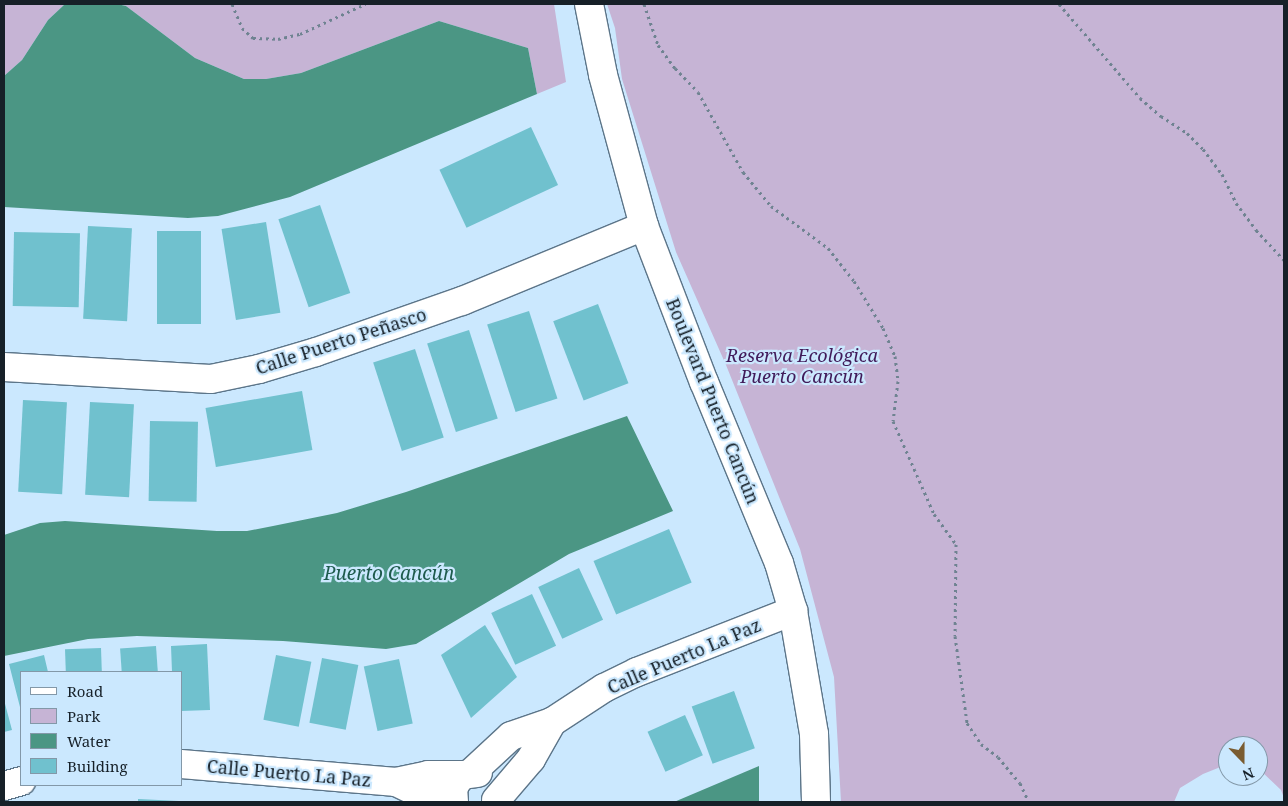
<!DOCTYPE html>
<meta charset="utf-8">
<style>
body{margin:0}
#map{position:relative;width:1288px;height:806px;overflow:hidden;background:#cbe8fe;font-family:"Noto Serif",serif}
div>[style]{position:absolute}
[style*='--x']{left:calc(var(--x)*1px);top:calc(var(--y)*1px);width:calc(var(--w)*1px);rotate:calc(var(--a)*1deg)}
.green>*{inset:0;background:#c6b4d5}
.water>*{inset:0;background:#4b9684}
.building>*{inset:0;background:#70c1ce;transform-origin:0 0}
.path>*{height:3px;margin-top:-1.5px;transform-origin:0;background:repeating-linear-gradient(90deg,#6f8391 0 2.5px,transparent 0 6.5px)}
.roads{filter:drop-shadow(1px 0 #5c7589) drop-shadow(-1px 0 #5c7589) drop-shadow(0 1px #5c7589) drop-shadow(0 -1px #5c7589)}
.minor>*{height:28px;margin:-14px;padding:0 14px;transform-origin:14px;border-radius:14px;background:#fff}
span{translate:-50% -50%;white-space:nowrap;text-align:center;line-height:1.15;-webkit-text-stroke:4.5px #cbe8fe;paint-order:stroke}
.street-label{font-size:18px;color:#162028}
.park-label{font-size:18px;color:#411b5a;font-style:italic}
.water-label{font-size:19px;color:#1e5b4d;font-style:italic}
.frame{position:absolute;inset:0;border:5px solid #162028;pointer-events:none}
.legend{position:absolute;left:20px;top:671px;width:162px;height:115px;box-sizing:border-box;background:#cbe8fe;border:1px solid #8398a8;margin:0;padding:6px 9px;list-style:none;font-size:15px;color:#162028}
.legend li{display:flex;align-items:center;gap:10px;height:25px}
.legend b{width:25px;border:1px solid #8398a8}
.north{position:absolute;left:1218px;top:736px;width:50px;height:50px;box-sizing:border-box;background:#cbe8fe;border:1px solid #8398a8;border-radius:50%;rotate:158deg;font-size:14px;font-weight:700;line-height:20px;text-align:center;color:#162028}
.north::after{content:'';display:block;margin:auto;width:18px;height:22px;background:#7a5c31;clip-path:polygon(50% 0,100% 100%,50% 72%,0 100%)}
</style>
<div id="map">
<div class="green">
<i style="clip-path:polygon(4px 4px,65px 4px,48px 20px,22px 60px,4px 76px)"></i>
<i style="clip-path:polygon(117px 4px,554px 4px,566px 82px,537px 94px,528px 48px,439px 21px,301px 73px,266px 79px,244px 79px,195px 58px,126px 6px)"></i>
<i style="clip-path:polygon(607px 4px,1284px 4px,1284px 798px,1281px 790px,1258px 768px,1258px 746px,1228px 746px,1228px 764px,1203px 774px,1180px 788px,1174px 802px,841px 802px,834px 677px,800px 549px,726px 365px,676px 252px,622px 79px,615px 28px)"></i>
</div>
<div class="water">
<i style="clip-path:polygon(65px 4px,117px 4px,126px 6px,195px 58px,244px 79px,266px 79px,301px 73px,439px 21px,528px 48px,537px 94px,290px 197px,218px 216px,188px 218px,4px 207px,4px 76px,22px 60px,48px 20px)"></i>
<i style="clip-path:polygon(627px 416px,673px 511px,569px 554px,416px 644px,386px 649px,283px 641px,137px 636px,88px 639px,4px 656px,4px 535px,40px 523px,65px 521px,217px 531px,247px 531px,273px 526px,337px 513px,406px 492px)"></i>
<i style="clip-path:polygon(759px 766px,759px 802px,674px 802px)"></i>
</div>
<div class="building">
<i style="left:531px;top:127px;width:64px;height:101px;rotate:65deg"></i>
<i style="left:320px;top:205px;width:93px;height:44px;rotate:71deg"></i>
<i style="left:266px;top:222px;width:92px;height:45px;rotate:81deg"></i>
<i style="left:88px;top:226px;width:44px;height:93px;rotate:3deg"></i>
<i style="left:157px;top:231px;width:44px;height:93px"></i>
<i style="left:14px;top:232px;width:66px;height:74px;rotate:1deg"></i>
<i style="left:598px;top:304px;width:85px;height:48px;rotate:69deg"></i>
<i style="left:529px;top:311px;width:92px;height:44px;rotate:72deg"></i>
<i style="left:469px;top:330px;width:93px;height:44px;rotate:72deg"></i>
<i style="left:415px;top:349px;width:93px;height:44px;rotate:72deg"></i>
<i style="left:302px;top:391px;width:60px;height:98px;rotate:80deg"></i>
<i style="left:23px;top:400px;width:44px;height:92px;rotate:3deg"></i>
<i style="left:90px;top:402px;width:44px;height:93px;rotate:3deg"></i>
<i style="left:150px;top:421px;width:48px;height:80px;rotate:1deg"></i>
<i style="left:669px;top:529px;width:58px;height:82px;rotate:67deg"></i>
<i style="left:579px;top:568px;width:57px;height:45px;rotate:65deg"></i>
<i style="left:532px;top:594px;width:57px;height:45px;rotate:65deg"></i>
<i style="clip-path:polygon(485px 625px,517px 677px,471px 718px,441px 655px)"></i>
<i style="clip-path:polygon(207px 644px,210px 710px,181px 711px,181px 672px,172px 672px,171px 646px)"></i>
<i style="left:156px;top:646px;width:26px;height:36px;rotate:86deg"></i>
<i style="left:101px;top:648px;width:24px;height:36px;rotate:88deg"></i>
<i style="clip-path:polygon(44px 655px,48px 672px,21px 672px,21px 711px,9px 664px)"></i>
<i style="left:276px;top:655px;width:36px;height:66px;rotate:11deg"></i>
<i style="left:322px;top:658px;width:37px;height:66px;rotate:11deg"></i>
<i style="left:399px;top:659px;width:66px;height:36px;rotate:78deg"></i>
<i style="left:734px;top:691px;width:61px;height:45px;rotate:70deg"></i>
<i style="clip-path:polygon(4px 700px,12px 730px,4px 732px)"></i>
<i style="left:685px;top:715px;width:44px;height:41px;rotate:66deg"></i>
<i style="clip-path:polygon(138px 799px,179px 801px,179px 802px,138px 802px)"></i>
</div>
<div class="path">
<i style="--x:232;--y:4;--w:26;--a:67"></i>
<i style="--x:242;--y:28;--w:15;--a:42"></i>
<i style="--x:253;--y:38;--w:25;--a:2"></i>
<i style="--x:278;--y:39;--w:23;--a:-13"></i>
<i style="--x:300;--y:34;--w:72;--a:-24.8"></i>
<i style="--x:644;--y:4;--w:43;--a:71.1"></i>
<i style="--x:658;--y:45;--w:29;--a:54"></i>
<i style="--x:675;--y:68;--w:33;--a:46"></i>
<i style="--x:698;--y:92;--w:92;--a:60.6"></i>
<i style="--x:743;--y:172;--w:44;--a:50.5"></i>
<i style="--x:771;--y:206;--w:71;--a:36.4"></i>
<i style="--x:828;--y:248;--w:42;--a:51.8"></i>
<i style="--x:854;--y:281;--w:55;--a:58.3"></i>
<i style="--x:883;--y:328;--w:30;--a:67"></i>
<i style="--x:895;--y:356;--w:25;--a:83"></i>
<i style="--x:898;--y:381;--w:40;--a:97.1"></i>
<i style="--x:893;--y:421;--w:102;--a:66.2"></i>
<i style="--x:934;--y:514;--w:37;--a:54"></i>
<i style="--x:956;--y:544;--w:92;--a:90.6"></i>
<i style="--x:955;--y:636;--w:88;--a:82.1"></i>
<i style="--x:967;--y:723;--w:25;--a:56"></i>
<i style="--x:981;--y:744;--w:21;--a:37"></i>
<i style="--x:998;--y:757;--w:34;--a:50"></i>
<i style="--x:1020;--y:783;--w:21;--a:65"></i>
<i style="--x:1059;--y:4;--w:124;--a:49.2"></i>
<i style="--x:1140;--y:98;--w:28;--a:41"></i>
<i style="--x:1161;--y:116;--w:31;--a:33"></i>
<i style="--x:1187;--y:133;--w:23;--a:45"></i>
<i style="--x:1203;--y:149;--w:31;--a:53"></i>
<i style="--x:1222;--y:174;--w:32;--a:64"></i>
<i style="--x:1236;--y:203;--w:34;--a:53"></i>
<i style="--x:1256;--y:230;--w:41;--a:47"></i>
</div>
<div class="roads">
<div class="minor">
<i style="--x:589;--y:4;--w:72;--a:78.8"></i>
<i style="--x:603;--y:75;--w:156;--a:74.8"></i>
<i style="--x:644;--y:226;--w:167;--a:69"></i>
<i style="--x:704;--y:382;--w:196;--a:67.5"></i>
<i style="--x:779;--y:563;--w:50;--a:73.7"></i>
<i style="--x:793;--y:611;--w:125;--a:80.3"></i>
<i style="--x:814;--y:734;--w:68;--a:88.3"></i>
<i style="--x:4;--y:367;--w:207;--a:3.3"></i>
<i style="--x:211;--y:379;--w:49;--a:-11.8"></i>
<i style="--x:259;--y:369;--w:59;--a:-16.6"></i>
<i style="--x:316;--y:352;--w:155;--a:-19.3"></i>
<i style="--x:462;--y:301;--w:197;--a:-22.4"></i>
<i style="--x:181;--y:764;--w:216;--a:4.8"></i>
<i style="--x:396;--y:782;--w:33;--a:-12"></i>
<i style="--x:428;--y:775;--w:35;--a:0"></i>
<i style="--x:471;--y:773;--w:54;--a:-42.8"></i>
<i style="--x:511;--y:736;--w:43;--a:-18.9"></i>
<i style="--x:552;--y:722;--w:62;--a:-33.2"></i>
<i style="--x:604;--y:688;--w:37;--a:-26"></i>
<i style="--x:637;--y:672;--w:168;--a:-21.4"></i>
<i style="--x:396;--y:782;--w:32;--a:26"></i>
<i style="--x:425;--y:796;--w:21;--a:17"></i>
<i style="--x:4;--y:786;--w:18;--a:-16"></i>
<i style="--x:496;--y:800;--w:54;--a:-49.5"></i>
<i style="--x:531;--y:759;--w:43;--a:-60.4"></i>
<i style="--x:454;--y:802;--w:13;--a:-94"></i>
<i style="--x:453;--y:789;--w:9;--a:-63"></i>
<i style="--x:457;--y:781;--w:8;--a:-45"></i>
<i style="--x:463;--y:775;--w:15;--a:-8"></i>
</div>
</div>
<div class="street-label">
<span style="left:341px;top:341px;rotate:-18deg">Calle Puerto Peñasco</span>
<span style="left:713px;top:401px;rotate:68deg">Boulevard Puerto Cancún</span>
<span style="left:684px;top:656px;rotate:-23deg">Calle Puerto La Paz</span>
<span style="left:289px;top:773px;rotate:5deg">Calle Puerto La Paz</span>
</div>
<div class="park-label">
<span style="left:802px;top:366px">Reserva Ecológica<br>Puerto Cancún</span>
</div>
<div class="water-label">
<span style="left:389px;top:574px">Puerto Cancún</span>
</div>
<div class="frame"></div>
<ul class="legend">
<li><b style="height:6px;background:#fff"></b>Road</li>
<li><b style="height:14px;background:#c6b4d5"></b>Park</li>
<li><b style="height:14px;background:#4b9684"></b>Water</li>
<li><b style="height:14px;background:#70c1ce"></b>Building</li>
</ul>
<div class="north">N</div>
</div>
